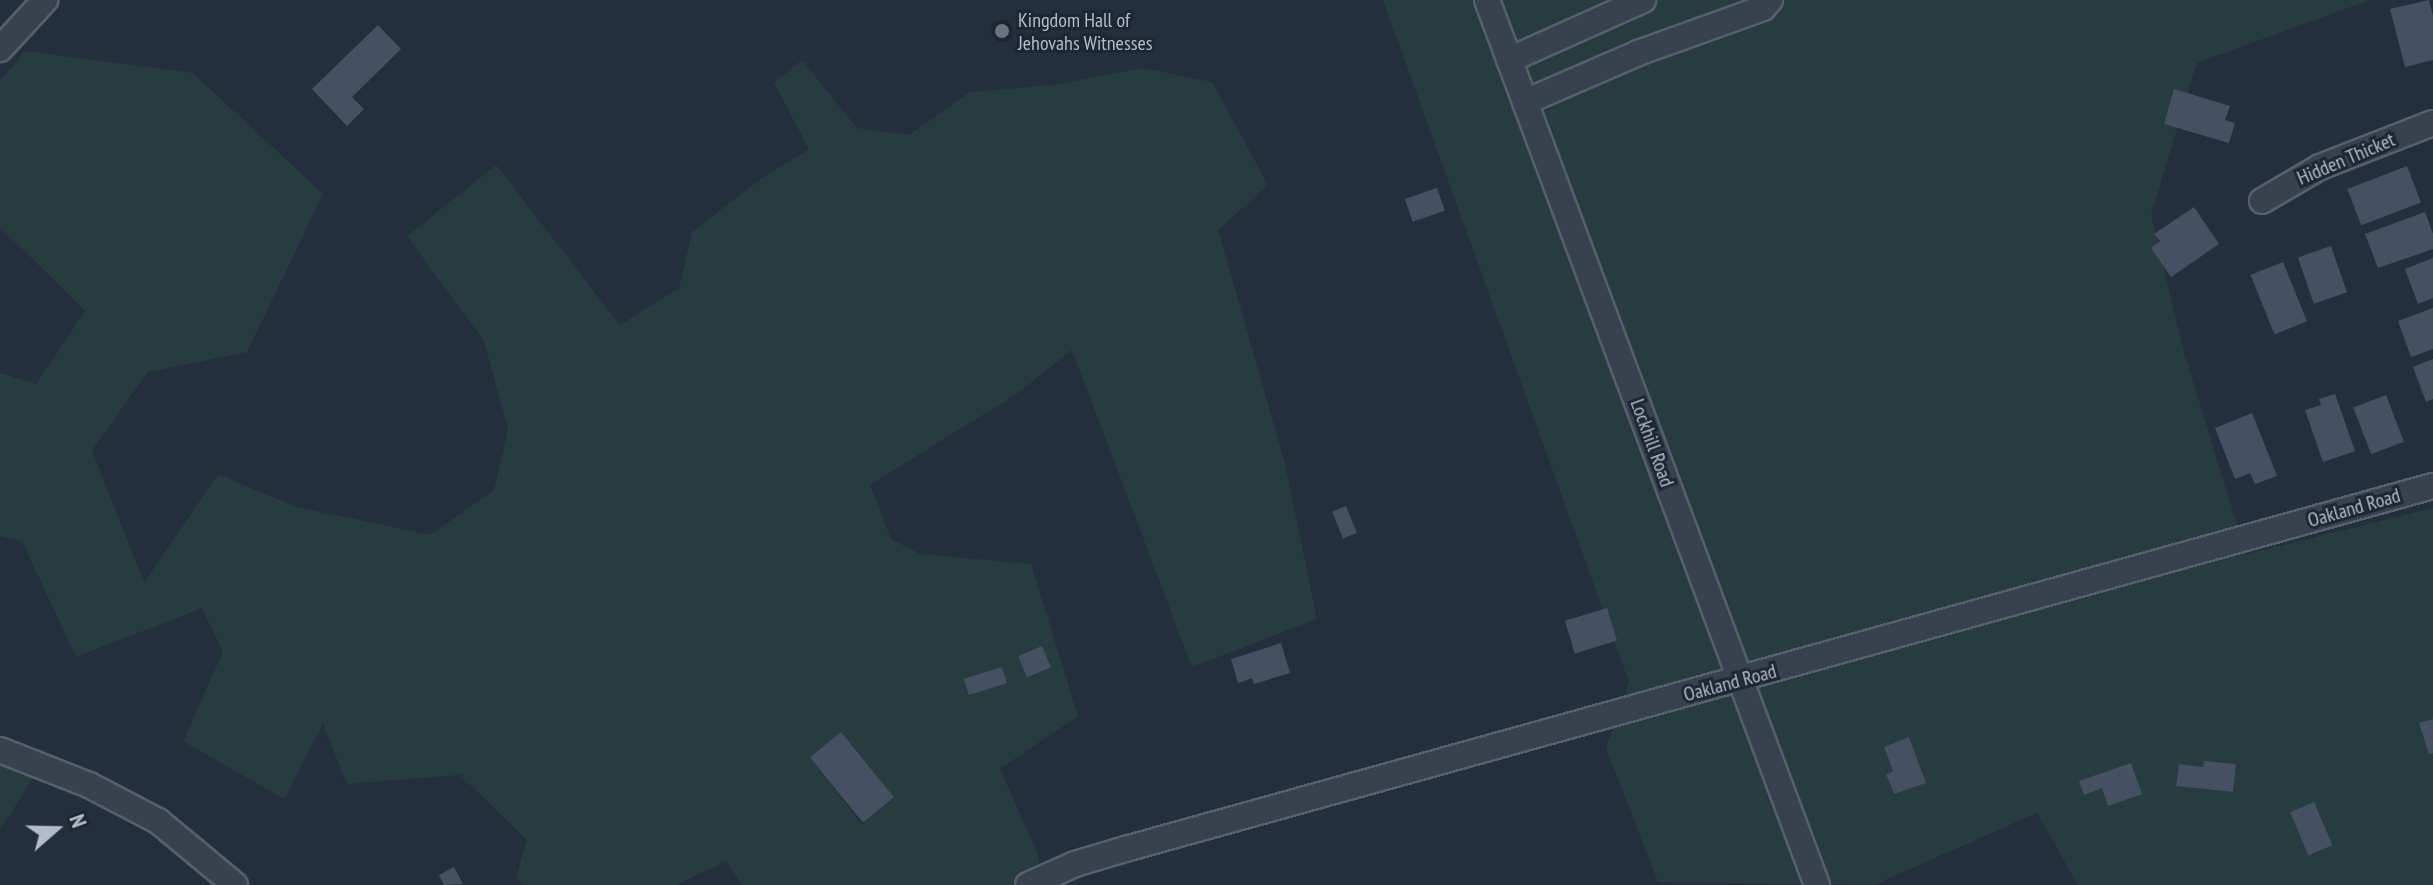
<!DOCTYPE html>
<style>
body{margin:0}
#map{position:relative;width:2433px;height:885px;overflow:hidden;background:#242f3e;font-family:"PT Sans Narrow",sans-serif}
div>[style]{position:absolute}
[style*='--x']{left:calc(var(--x)*1px);top:calc(var(--y)*1px);width:calc(var(--w)*1px);rotate:calc(var(--a)*1deg)}
.green>*{inset:0;background:#263c3f}
.building>*{inset:0;background:#455162;transform-origin:0 0}
.roads{filter:drop-shadow(2px 0 #565f6c) drop-shadow(-2px 0 #565f6c) drop-shadow(0 2px #565f6c) drop-shadow(0 -2px #565f6c)}
.minor>*{height:24px;margin:-12px;padding:0 12px;transform-origin:12px;border-radius:12px;background:#38414e}
.dots>*{width:22px;height:22px;translate:-50% -50%;box-sizing:border-box;border:4px solid #1d2633;border-radius:50%}
span{translate:-50% -50%;white-space:nowrap;text-align:center;line-height:1.15;-webkit-text-stroke:6px #1d2633;paint-order:stroke}
.poi-label{font-size:20px;color:#b4bcc9}
.left{translate:0 -50%;text-align:left}
.street-label{font-size:20px;color:#b4bcc9}
.north{position:absolute;left:16px;top:789px;width:80px;height:80px;-webkit-text-stroke:6px #1d2633;paint-order:stroke;rotate:70deg;font-size:22px;font-weight:700;line-height:32px;text-align:center;color:#b4bcc9}
.north::after{content:'';display:block;margin:auto;width:28px;height:36px;background:#b4bcc9;clip-path:polygon(50% 0,100% 100%,50% 72%,0 100%)}
</style>
<div id="map">
<div class="green">
<i style="clip-path:polygon(evenodd,1383px 0,2370px 0,2197px 63px,2151px 215px,2184px 352px,2246px 554px,2433px 508px,2433px 719px,2420px 724px,2429px 754px,2433px 753px,2433px 885px,2078px 885px,2037px 813px,1874px 885px,1658px 882px,1606px 748px,1629px 682px,1383px 0,1909px 738px,1926px 782px,1894px 794px,1886px 774px,1893px 771px,1884px 747px,1909px 738px,1383px 0,2205px 761px,2236px 764px,2233px 792px,2176px 786px,2179px 765px,2203px 767px,2205px 761px)"></i>
<i style="clip-path:polygon(evenodd,25px 51px,193px 73px,323px 194px,247px 352px,148px 372px,92px 450px,144px 583px,218px 474px,294px 506px,430px 535px,494px 490px,508px 429px,484px 341px,407px 236px,496px 165px,620px 325px,679px 288px,692px 232px,762px 178px,809px 149px,774px 83px,802px 60px,857px 128px,909px 135px,970px 92px,1052px 85px,1144px 68px,1212px 82px,1268px 185px,1218px 230px,1285px 464px,1317px 619px,1192px 667px,1072px 350px,1018px 393px,870px 485px,891px 539px,920px 554px,1031px 564px,1078px 716px,1000px 769px,1037px 852px,1043px 885px,742px 885px,726px 861px,676px 885px,524px 885px,516px 877px,527px 840px,460px 775px,347px 784px,323px 724px,284px 799px,183px 741px,223px 652px,202px 608px,76px 657px,22px 541px,0 536px,0 373px,36px 384px,85px 311px,0 227px,0 81px,25px 51px,1002px 667px,1007px 683px,969px 694px,964px 679px,1002px 667px,25px 51px,829px 781px,893px 797px,861px 824px,829px 781px)"></i>
<i style="clip-path:polygon(0 762px,35px 775px,0 830px)"></i>
</div>
<div class="building">
<i style="clip-path:polygon(2429px 0,2433px 16px,2433px 60px,2405px 67px,2390px 9px)"></i>
<i style="clip-path:polygon(378px 25px,401px 49px,352px 97px,364px 109px,347px 126px,312px 89px)"></i>
<i style="clip-path:polygon(2174px 89px,2230px 106px,2225px 120px,2235px 123px,2229px 143px,2164px 124px)"></i>
<i style="left:2407px;top:166px;width:39px;height:64px;rotate:69deg"></i>
<i style="left:1437px;top:188px;width:24px;height:34px;rotate:71deg"></i>
<i style="clip-path:polygon(2194px 207px,2219px 244px,2171px 277px,2151px 248px,2160px 241px,2154px 234px)"></i>
<i style="clip-path:polygon(2425px 212px,2433px 234px,2433px 249px,2378px 268px,2365px 234px)"></i>
<i style="left:2331px;top:246px;width:49px;height:35px;rotate:71deg"></i>
<i style="clip-path:polygon(2433px 258px,2433px 298px,2418px 304px,2405px 269px)"></i>
<i style="left:2283px;top:262px;width:64px;height:35px;rotate:68deg"></i>
<i style="clip-path:polygon(2433px 308px,2433px 349px,2411px 357px,2398px 321px)"></i>
<i style="clip-path:polygon(2433px 359px,2433px 399px,2426px 402px,2413px 367px)"></i>
<i style="clip-path:polygon(2335px 394px,2355px 451px,2323px 462px,2305px 410px,2321px 405px,2319px 399px)"></i>
<i style="left:2386px;top:395px;width:50px;height:35px;rotate:69deg"></i>
<i style="clip-path:polygon(2252px 413px,2277px 476px,2255px 484px,2250px 473px,2235px 479px,2215px 428px)"></i>
<i style="left:1346px;top:506px;width:29px;height:15px;rotate:68deg"></i>
<i style="left:1607px;top:608px;width:34px;height:44px;rotate:73deg"></i>
<i style="clip-path:polygon(1281px 643px,1290px 673px,1254px 684px,1252px 678px,1238px 683px,1231px 659px)"></i>
<i style="left:1042px;top:646px;width:23px;height:26px;rotate:67deg"></i>
<i style="left:1002px;top:667px;width:17px;height:40px;rotate:73deg"></i>
<i style="clip-path:polygon(2433px 719px,2433px 753px,2429px 754px,2419px 723px)"></i>
<i style="left:841px;top:732px;width:84px;height:40px;rotate:51deg"></i>
<i style="clip-path:polygon(1909px 737px,1926px 783px,1894px 794px,1886px 774px,1893px 771px,1884px 747px)"></i>
<i style="clip-path:polygon(2204px 761px,2236px 764px,2233px 792px,2176px 786px,2179px 764px,2203px 767px)"></i>
<i style="clip-path:polygon(2131px 763px,2142px 794px,2108px 806px,2102px 788px,2084px 795px,2079px 781px)"></i>
<i style="left:2314px;top:802px;width:47px;height:26px;rotate:67deg"></i>
<i style="clip-path:polygon(454px 867px,463px 884px,444px 885px,439px 875px)"></i>
</div>
<div class="roads">
<div class="minor">
<i style="--x:1487;--y:0;--w:945;--a:69.55"></i>
<i style="--x:0;--y:49;--w:67;--a:-47.4"></i>
<i style="--x:1509;--y:60;--w:147;--a:-24.1"></i>
<i style="--x:1525;--y:102;--w:123;--a:-23.4"></i>
<i style="--x:1638;--y:53;--w:133;--a:-19.8"></i>
<i style="--x:1763;--y:8;--w:11;--a:-49"></i>
<i style="--x:2262;--y:201;--w:67;--a:-30.4"></i>
<i style="--x:2320;--y:167;--w:121;--a:-21.3"></i>
<i style="--x:0;--y:750;--w:96;--a:21.5"></i>
<i style="--x:89;--y:785;--w:78;--a:27.6"></i>
<i style="--x:158;--y:821;--w:100;--a:39.7"></i>
<i style="--x:1028;--y:885;--w:51;--a:-24.1"></i>
<i style="--x:1075;--y:864;--w:56;--a:-16.5"></i>
<i style="--x:1129;--y:848;--w:1353;--a:-15.52"></i>
</div>
</div>
<div class="dots">
<i style="left:1002px;top:31px;background:#6b7280"></i>
</div>
<div class="poi-label">
<span class="left" style="left:1018px;top:32px">Kingdom Hall of<br>Jehovahs Witnesses</span>
</div>
<div class="street-label">
<span style="left:2346px;top:159px;rotate:-23deg">Hidden Thicket</span>
<span style="left:1652px;top:443px;rotate:70deg">Lockhill Road</span>
<span style="left:2354px;top:508px;rotate:-16deg">Oakland Road</span>
<span style="left:1730px;top:683px;rotate:-15deg">Oakland Road</span>
</div>
<div class="north">N</div>
</div>
